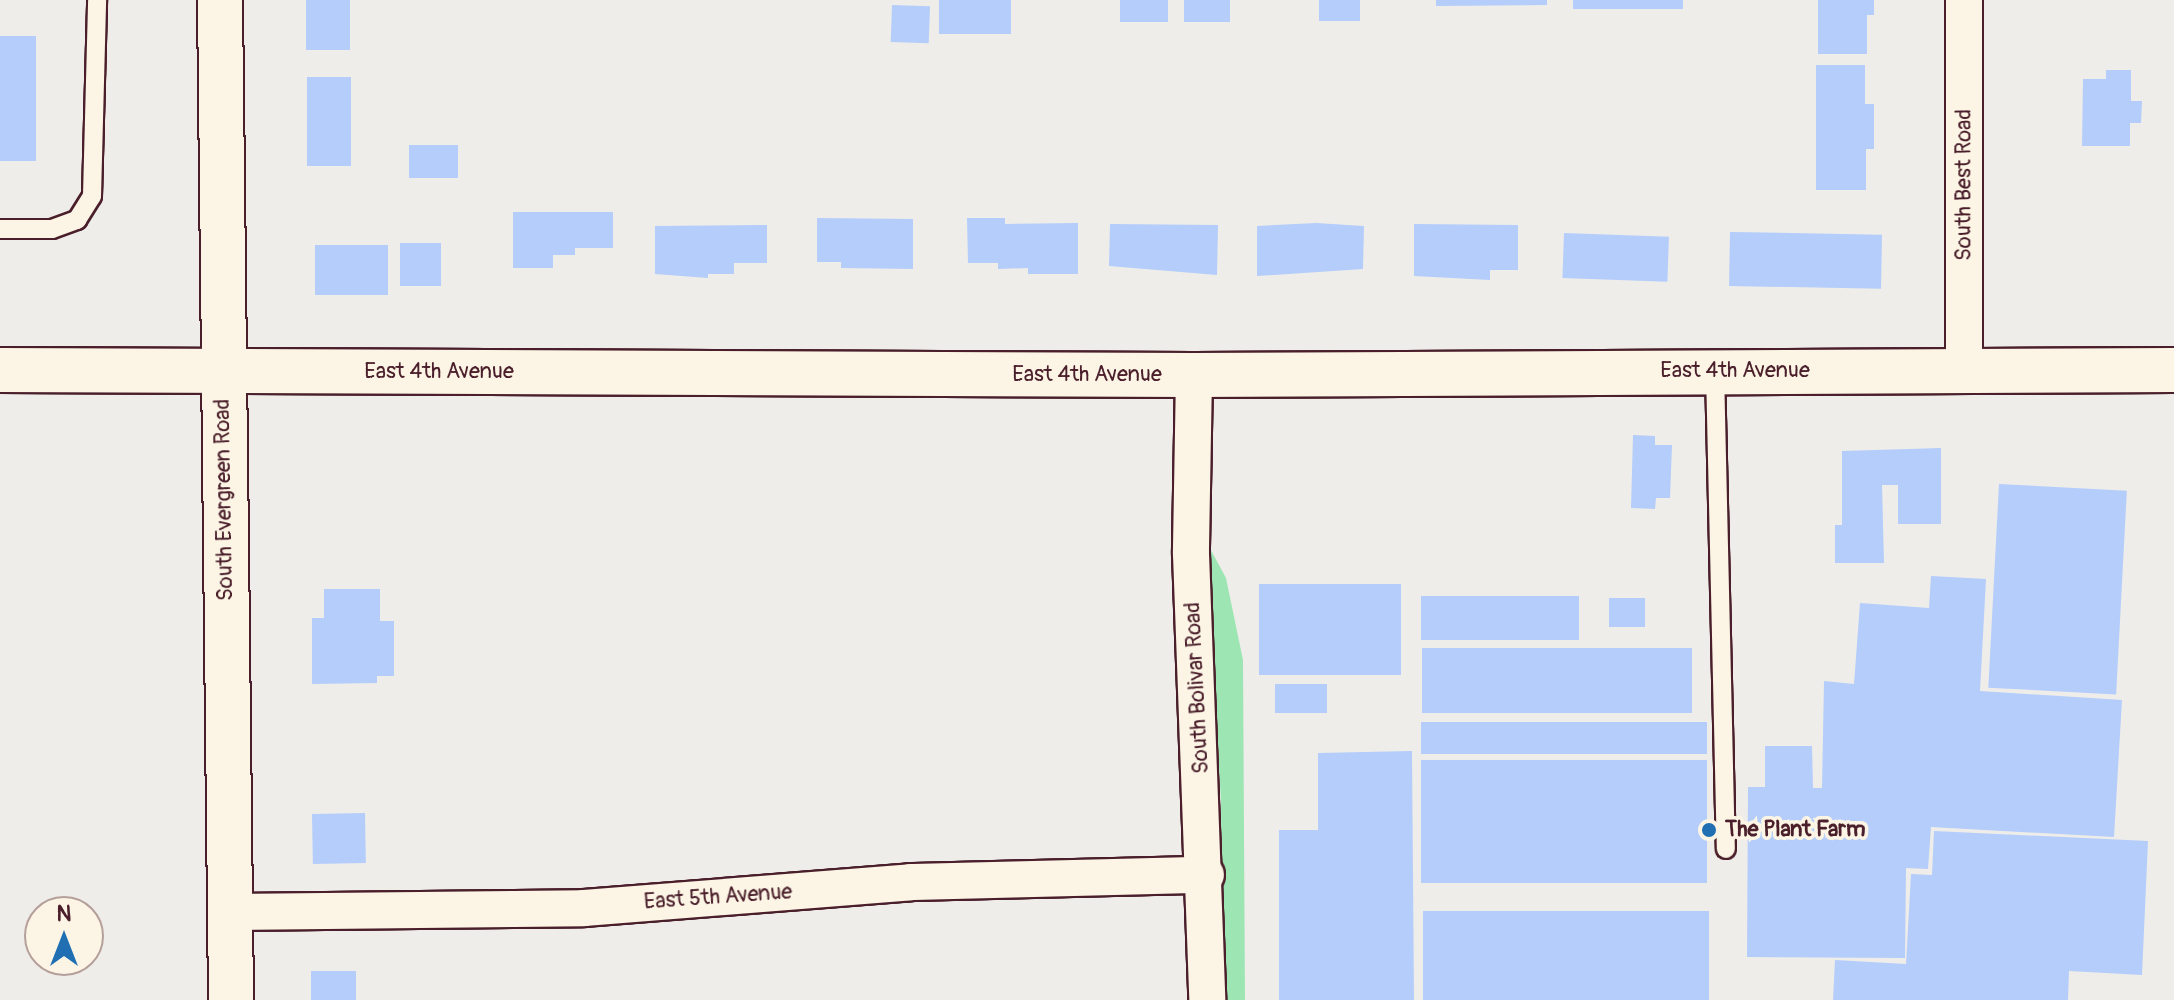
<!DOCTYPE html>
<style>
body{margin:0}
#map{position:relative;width:2174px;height:1000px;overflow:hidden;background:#eeede9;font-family:Pangolin,sans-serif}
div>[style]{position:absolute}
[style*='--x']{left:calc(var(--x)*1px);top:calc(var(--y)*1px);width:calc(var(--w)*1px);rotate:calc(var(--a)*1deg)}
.green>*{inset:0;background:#9de6b4}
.building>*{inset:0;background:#b4cdfb;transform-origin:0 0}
.roads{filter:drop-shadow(2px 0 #4a1f2b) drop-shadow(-2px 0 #4a1f2b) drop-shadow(0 2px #4a1f2b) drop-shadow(0 -2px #4a1f2b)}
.service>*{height:18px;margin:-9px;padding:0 9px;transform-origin:9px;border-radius:9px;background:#fcf5e5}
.minor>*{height:36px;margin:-18px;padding:0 18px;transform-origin:18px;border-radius:18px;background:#fcf5e5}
.tertiary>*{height:44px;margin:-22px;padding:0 22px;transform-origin:22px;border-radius:22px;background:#fcf5e5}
.secondary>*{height:44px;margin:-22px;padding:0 22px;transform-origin:22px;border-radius:22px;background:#fcf5e5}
.dots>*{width:22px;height:22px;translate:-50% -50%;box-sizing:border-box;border:4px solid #fcf5e5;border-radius:50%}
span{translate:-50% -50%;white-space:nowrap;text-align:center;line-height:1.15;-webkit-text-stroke:7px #fcf5e5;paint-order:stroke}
.street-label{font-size:22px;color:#4a1f2b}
.poi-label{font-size:22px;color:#4a1f2b;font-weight:700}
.left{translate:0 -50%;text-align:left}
.north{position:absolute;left:24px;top:896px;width:80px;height:80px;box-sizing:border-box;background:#fcf5e5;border:2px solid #b59f9b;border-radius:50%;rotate:0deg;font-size:22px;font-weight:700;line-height:32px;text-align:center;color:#4a1f2b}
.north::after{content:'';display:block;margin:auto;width:28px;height:36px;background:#1f6fb2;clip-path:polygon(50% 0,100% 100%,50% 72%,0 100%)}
</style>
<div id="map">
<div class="green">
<i style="clip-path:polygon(1206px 541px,1226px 578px,1243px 660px,1245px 1000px,1222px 1000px,1221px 802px)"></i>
</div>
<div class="building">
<i style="left:306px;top:0;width:44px;height:50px"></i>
<i style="left:939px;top:0;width:72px;height:34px"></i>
<i style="left:1120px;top:0;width:48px;height:22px"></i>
<i style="left:1184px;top:0;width:46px;height:22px"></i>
<i style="left:1319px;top:0;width:41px;height:21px"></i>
<i style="clip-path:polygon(1436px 0,1547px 0,1547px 5px,1436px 6px)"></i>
<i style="left:1573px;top:0;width:110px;height:9px"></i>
<i style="clip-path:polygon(1818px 0,1874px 0,1874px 15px,1867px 15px,1867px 54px,1818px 54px)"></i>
<i style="left:892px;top:5px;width:38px;height:37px;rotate:2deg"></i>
<i style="left:0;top:36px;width:36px;height:125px"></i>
<i style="clip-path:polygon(1816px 65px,1865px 65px,1865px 104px,1874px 104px,1874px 149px,1866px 149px,1866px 190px,1816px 190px)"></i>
<i style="clip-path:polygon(2106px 70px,2131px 70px,2131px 101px,2142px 101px,2141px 123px,2130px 123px,2130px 146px,2082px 146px,2083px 79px,2106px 79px)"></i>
<i style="left:307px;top:77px;width:44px;height:89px"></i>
<i style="left:458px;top:145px;width:33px;height:49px;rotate:90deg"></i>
<i style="clip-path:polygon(513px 212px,613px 212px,613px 248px,575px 248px,575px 255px,553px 255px,553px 268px,513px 268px)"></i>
<i style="clip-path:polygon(817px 218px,913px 219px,913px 269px,841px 268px,841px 262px,817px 262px)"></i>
<i style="clip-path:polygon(967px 218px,1005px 218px,1005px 224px,1078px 223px,1078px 274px,1028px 274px,1028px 268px,998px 269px,998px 263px,968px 263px)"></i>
<i style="clip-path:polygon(1316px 223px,1364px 226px,1363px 269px,1257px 276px,1257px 226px)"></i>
<i style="clip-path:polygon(1110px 224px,1218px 225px,1217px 275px,1109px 266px)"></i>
<i style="clip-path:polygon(1414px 224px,1518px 225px,1518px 270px,1490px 270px,1490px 280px,1414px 276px)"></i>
<i style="clip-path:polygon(767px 225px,767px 263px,734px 263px,734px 274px,708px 274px,708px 278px,655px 274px,655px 226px)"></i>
<i style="left:1730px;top:232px;width:152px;height:54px;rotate:1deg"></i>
<i style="left:1564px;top:233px;width:105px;height:45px;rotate:2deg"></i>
<i style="left:400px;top:243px;width:41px;height:43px"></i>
<i style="left:315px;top:245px;width:73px;height:50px"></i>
<i style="clip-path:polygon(1633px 435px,1655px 436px,1655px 445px,1672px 445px,1670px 498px,1656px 498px,1655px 509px,1631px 508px)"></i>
<i style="clip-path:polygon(1941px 448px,1941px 524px,1898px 524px,1898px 485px,1882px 485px,1884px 563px,1835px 563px,1835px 525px,1842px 525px,1842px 451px)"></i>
<i style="left:1999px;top:484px;width:128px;height:204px;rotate:3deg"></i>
<i style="clip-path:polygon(1931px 576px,1986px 579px,1980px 691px,2122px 700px,2114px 837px,1931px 827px,1928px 869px,1906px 868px,1905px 958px,1747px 957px,1748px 787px,1765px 787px,1765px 746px,1812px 746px,1813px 788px,1822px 788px,1824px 681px,1854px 684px,1860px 603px,1929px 608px)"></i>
<i style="left:1401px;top:584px;width:91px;height:142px;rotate:90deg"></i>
<i style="clip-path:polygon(324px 589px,380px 589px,380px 621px,394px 621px,394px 676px,377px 676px,377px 683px,312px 684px,312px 618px,324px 618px)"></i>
<i style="left:1421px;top:596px;width:158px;height:44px"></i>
<i style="left:1609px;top:598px;width:36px;height:29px"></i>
<i style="left:1692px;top:648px;width:65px;height:270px;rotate:90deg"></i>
<i style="left:1275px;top:684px;width:52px;height:29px"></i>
<i style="left:1421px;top:722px;width:286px;height:32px"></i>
<i style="clip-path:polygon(1412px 751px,1414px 1000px,1279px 1000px,1279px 830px,1318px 830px,1318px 753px)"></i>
<i style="left:1707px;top:760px;width:123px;height:286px;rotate:90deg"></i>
<i style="left:365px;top:813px;width:50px;height:53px;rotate:89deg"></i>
<i style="clip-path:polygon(1934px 831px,2148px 841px,2142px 975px,2069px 971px,2068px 1000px,1833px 1000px,1835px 960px,1906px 964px,1911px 874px,1932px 875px)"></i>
<i style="left:1709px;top:911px;width:89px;height:286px;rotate:90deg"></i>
<i style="left:311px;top:971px;width:45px;height:29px"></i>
</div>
<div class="roads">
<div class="service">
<i style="--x:0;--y:229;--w:52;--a:0"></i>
<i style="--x:52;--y:229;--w:27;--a:-20"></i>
<i style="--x:77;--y:220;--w:28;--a:-58"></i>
<i style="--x:92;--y:196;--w:196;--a:-88.5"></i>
<i style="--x:1715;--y:371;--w:478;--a:88.7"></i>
</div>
<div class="minor">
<i style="--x:1964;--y:0;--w:370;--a:90"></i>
<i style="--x:1194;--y:375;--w:179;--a:91"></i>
<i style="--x:1191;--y:554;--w:446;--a:87.9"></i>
<i style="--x:231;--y:912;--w:353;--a:-0.6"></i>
<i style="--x:584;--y:908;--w:328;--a:-4.5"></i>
<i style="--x:911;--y:882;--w:295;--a:-1.4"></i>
</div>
<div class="tertiary">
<i style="--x:0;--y:370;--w:1194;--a:0.24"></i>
<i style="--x:1194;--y:375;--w:980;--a:-0.29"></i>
</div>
<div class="secondary">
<i style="--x:220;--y:0;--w:1000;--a:89.37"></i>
</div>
</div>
<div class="dots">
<i style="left:1709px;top:830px;background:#1f6fb2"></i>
</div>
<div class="street-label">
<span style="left:1964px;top:185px;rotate:-90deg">South Best Road</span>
<span style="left:1735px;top:371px">East 4th Avenue</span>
<span style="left:439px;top:372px">East 4th Avenue</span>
<span style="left:1087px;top:375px">East 4th Avenue</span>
<span style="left:224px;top:500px;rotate:-91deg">South Evergreen Road</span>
<span style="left:1197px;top:688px;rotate:-93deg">South Bolivar Road</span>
<span style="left:718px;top:897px;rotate:-4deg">East 5th Avenue</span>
</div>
<div class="poi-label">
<span class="left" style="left:1725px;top:830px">The Plant Farm</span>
</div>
<div class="north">N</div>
</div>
